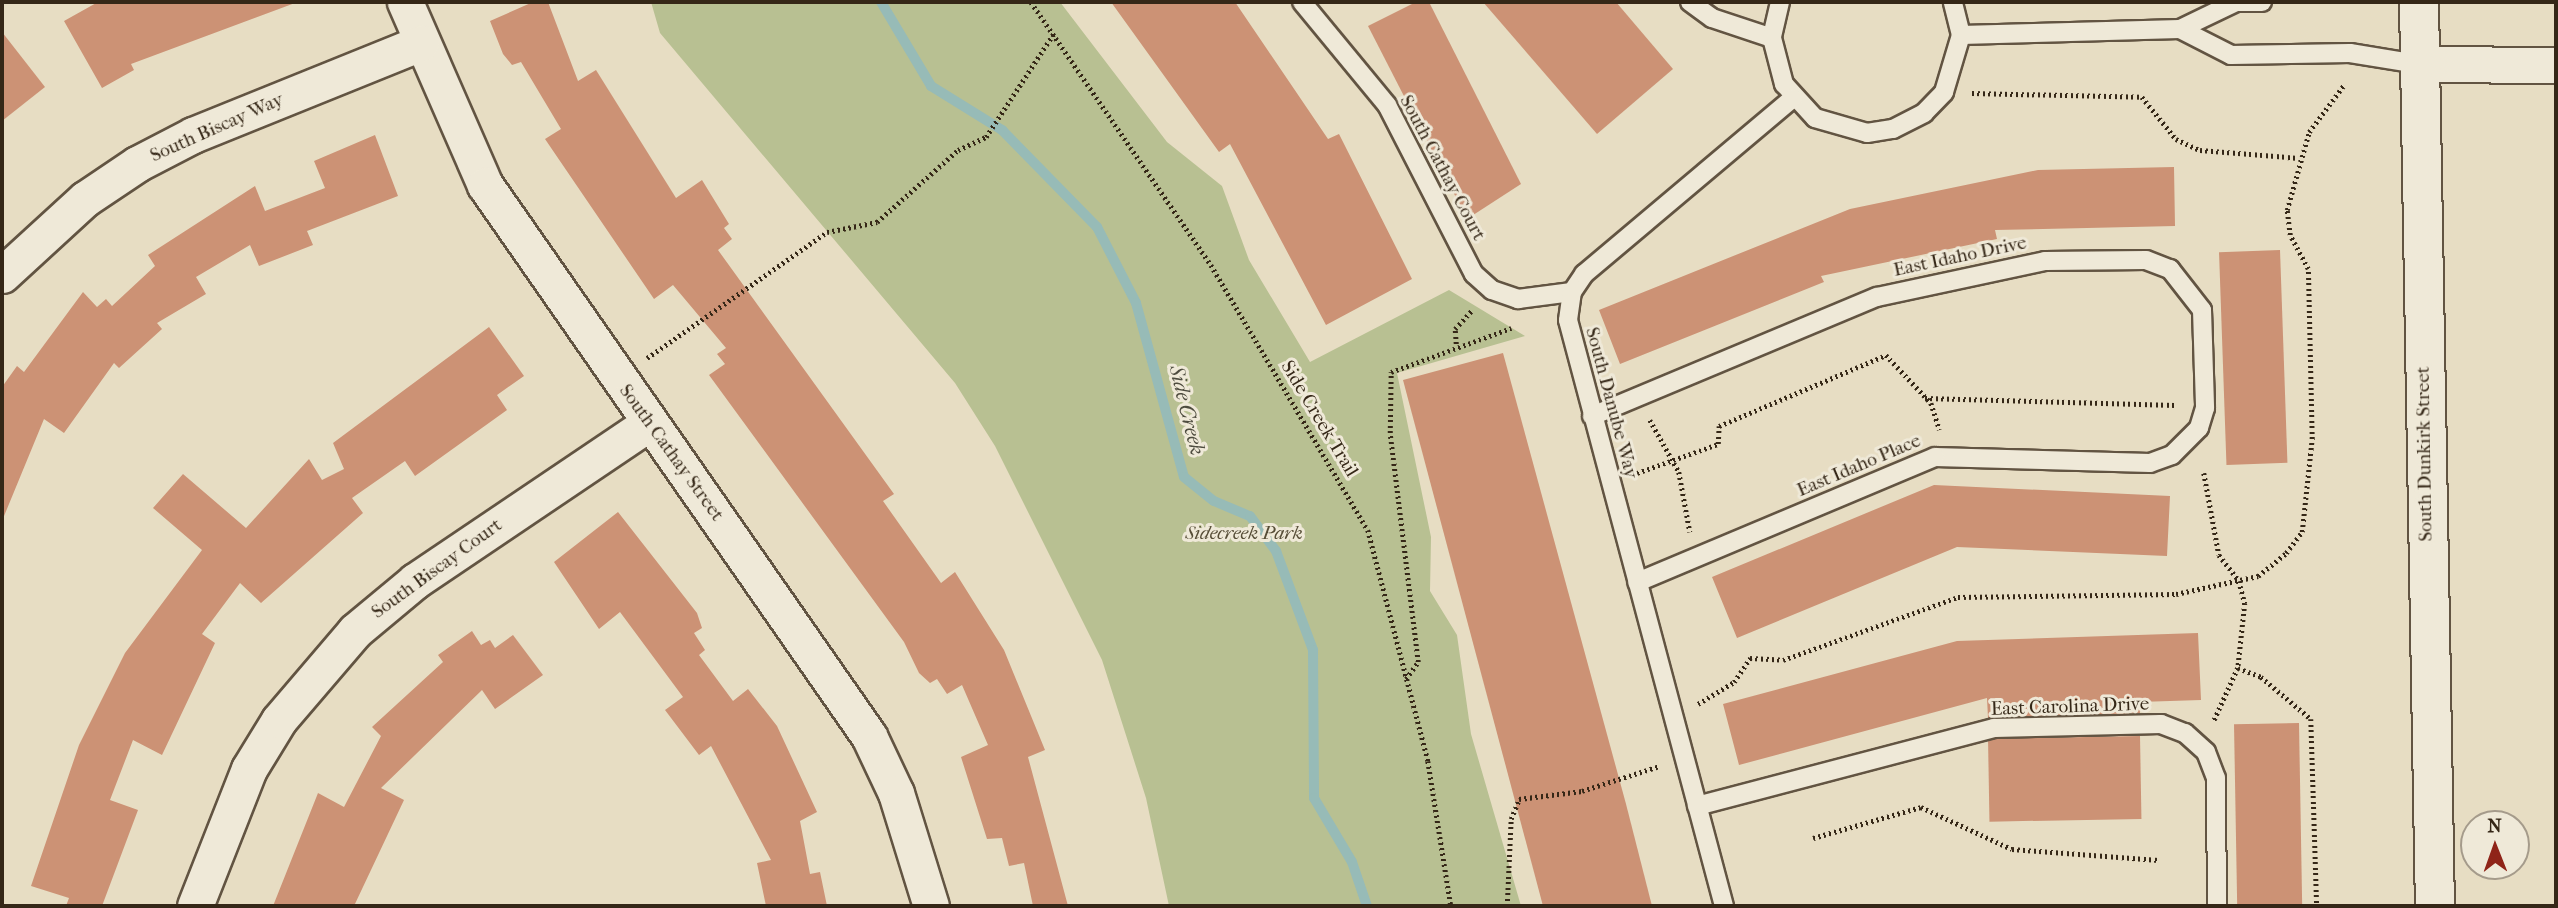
<!DOCTYPE html>
<style>
body{margin:0}
#map{position:relative;width:2558px;height:908px;overflow:hidden;background:#e7ddc3;font-family:"IM FELL French Canon",serif}
div>[style]{position:absolute}
[style*='--x']{left:calc(var(--x)*1px);top:calc(var(--y)*1px);width:calc(var(--w)*1px);rotate:calc(var(--a)*1deg)}
.green>*{inset:0;background:#b8c092}
.stream>*{height:10px;margin:-5px;padding:0 5px;transform-origin:5px;border-radius:5px;background:#97bbb7}
.building>*{inset:0;background:#cc9275;transform-origin:0 0}
.path>*{height:4.5px;margin-top:-2.25px;transform-origin:0;background:repeating-linear-gradient(90deg,#352717 0 2px,transparent 0 5.5px)}
.roads{filter:drop-shadow(2px 0 #625442) drop-shadow(-2px 0 #625442) drop-shadow(0 2px #625442) drop-shadow(0 -2px #625442)}
.lane>*{height:18px;margin:-9px;padding:0 9px;transform-origin:9px;border-radius:9px;background:#efe9d8}
.street>*{height:35px;margin:-17.5px;padding:0 17.5px;transform-origin:17.5px;border-radius:17.5px;background:#efe9d8}
.secondary>*{height:38px;margin:-19px;padding:0 19px;transform-origin:19px;border-radius:19px;background:#efe9d8}
span{translate:-50% -50%;white-space:nowrap;text-align:center;line-height:1.15;-webkit-text-stroke:6px #efe9d8;paint-order:stroke}
.street-label{font-size:19px;color:#352717}
.park-label{font-size:19px;color:#564d36;font-style:italic}
.water-label{font-size:21px;color:#4e4c3f;font-style:italic}
.frame{position:absolute;inset:0;border:4px solid #352717;pointer-events:none}
.north{position:absolute;left:2460px;top:810px;width:70px;height:70px;box-sizing:border-box;background:#efe9d8;border:2px solid #a59b8b;border-radius:50%;rotate:359deg;font-size:19px;font-weight:700;line-height:28px;text-align:center;color:#352717}
.north::after{content:'';display:block;margin:auto;width:24px;height:32px;background:#8f2418;clip-path:polygon(50% 0,100% 100%,50% 72%,0 100%)}
</style>
<div id="map">
<div class="green">
<i style="clip-path:polygon(651px 2px,1060px 2px,1167px 142px,1222px 186px,1249px 260px,1310px 362px,1449px 290px,1525px 336px,1397px 373px,1431px 537px,1430px 591px,1457px 635px,1471px 734px,1521px 906px,1169px 906px,1146px 798px,1102px 660px,995px 446px,955px 383px,660px 33px)"></i>
</div>
<div class="stream">
<i style="--x:881;--y:2;--w:98;--a:59.2"></i>
<i style="--x:931;--y:86;--w:84;--a:31.8"></i>
<i style="--x:1002;--y:130;--w:136;--a:45.6"></i>
<i style="--x:1097;--y:227;--w:85;--a:62.8"></i>
<i style="--x:1136;--y:303;--w:180;--a:74.6"></i>
<i style="--x:1184;--y:477;--w:38;--a:39"></i>
<i style="--x:1214;--y:501;--w:39;--a:23"></i>
<i style="--x:1250;--y:516;--w:44;--a:53.4"></i>
<i style="--x:1276;--y:551;--w:106;--a:69.5"></i>
<i style="--x:1313;--y:650;--w:148;--a:89.6"></i>
<i style="--x:1314;--y:798;--w:74;--a:59.3"></i>
<i style="--x:1352;--y:862;--w:46;--a:71.2"></i>
</div>
<div class="building">
<i style="clip-path:polygon(98px 2px,295px 2px,295px 3px,131px 64px,134px 70px,102px 88px,64px 21px)"></i>
<i style="clip-path:polygon(533px 2px,548px 2px,578px 81px,596px 70px,676px 198px,702px 180px,729px 224px,724px 228px,732px 239px,718px 250px,894px 494px,883px 501px,941px 583px,955px 572px,1004px 650px,1045px 750px,1028px 757px,1068px 906px,1033px 906px,1024px 863px,1009px 866px,1002px 838px,987px 839px,961px 757px,988px 745px,962px 685px,947px 694px,937px 679px,930px 683px,919px 673px,904px 642px,709px 375px,725px 364px,717px 354px,726px 348px,673px 285px,654px 299px,545px 139px,561px 129px,521px 62px,512px 65px,503px 54px,490px 21px)"></i>
<i style="clip-path:polygon(1111px 2px,1235px 2px,1328px 139px,1339px 134px,1412px 279px,1326px 325px,1230px 144px,1219px 152px)"></i>
<i style="clip-path:polygon(1416px 2px,1429px 2px,1521px 184px,1467px 219px,1368px 26px)"></i>
<i style="clip-path:polygon(1483px 2px,1616px 2px,1673px 69px,1597px 134px)"></i>
<i style="clip-path:polygon(2px 32px,45px 87px,2px 121px)"></i>
<i style="clip-path:polygon(375px 135px,398px 196px,307px 231px,313px 245px,259px 266px,250px 245px,196px 277px,206px 294px,157px 323px,162px 329px,119px 368px,114px 363px,64px 433px,44px 419px,2px 521px,2px 387px,17px 366px,24px 372px,83px 292px,97px 307px,106px 299px,112px 306px,155px 266px,148px 255px,255px 186px,265px 211px,325px 188px,314px 161px)"></i>
<i style="clip-path:polygon(2174px 167px,2175px 226px,1995px 230px,1997px 239px,1821px 276px,1824px 282px,1620px 364px,1599px 310px,1850px 209px,2038px 170px)"></i>
<i style="left:2280px;top:250px;width:213px;height:61px;rotate:88deg"></i>
<i style="clip-path:polygon(489px 327px,524px 376px,497px 395px,507px 410px,415px 476px,405px 461px,352px 498px,363px 513px,261px 603px,240px 583px,202px 634px,215px 643px,162px 755px,133px 740px,110px 800px,138px 810px,102px 906px,66px 906px,69px 898px,31px 886px,79px 745px,125px 653px,202px 550px,153px 508px,183px 474px,246px 528px,309px 459px,322px 480px,344px 469px,333px 443px)"></i>
<i style="clip-path:polygon(1503px 353px,1626px 804px,1652px 906px,1543px 906px,1403px 380px)"></i>
<i style="clip-path:polygon(1934px 485px,2170px 496px,2167px 556px,1957px 547px,1737px 638px,1712px 577px)"></i>
<i style="clip-path:polygon(618px 512px,697px 613px,702px 628px,694px 633px,705px 650px,699px 655px,733px 701px,748px 689px,777px 726px,817px 812px,800px 821px,810px 874px,820px 872px,827px 906px,766px 906px,757px 863px,771px 860px,711px 746px,699px 755px,665px 710px,683px 697px,620px 612px,599px 629px,554px 562px)"></i>
<i style="clip-path:polygon(472px 631px,481px 645px,490px 640px,495px 648px,513px 635px,543px 675px,495px 709px,482px 690px,381px 788px,404px 800px,354px 906px,273px 906px,318px 793px,344px 807px,381px 736px,372px 727px,443px 662px,438px 655px)"></i>
<i style="clip-path:polygon(2198px 633px,2201px 700px,2139px 702px,2140px 713px,1988px 718px,1987px 698px,1739px 765px,1723px 704px,1957px 641px)"></i>
<i style="left:2299px;top:723px;width:183px;height:65px;rotate:89deg"></i>
<i style="left:2140px;top:736px;width:83px;height:152px;rotate:89deg"></i>
</div>
<div class="path">
<i style="--x:1031;--y:2;--w:319;--a:55.6"></i>
<i style="--x:1211;--y:265;--w:308;--a:59.4"></i>
<i style="--x:1368;--y:530;--w:239;--a:75.4"></i>
<i style="--x:1428;--y:761;--w:147;--a:81"></i>
<i style="--x:1972;--y:93;--w:170;--a:1.3"></i>
<i style="--x:2142;--y:97;--w:54;--a:51"></i>
<i style="--x:2176;--y:139;--w:26;--a:25"></i>
<i style="--x:2200;--y:150;--w:99;--a:4.6"></i>
<i style="--x:1456;--y:344;--w:15;--a:-94"></i>
<i style="--x:1455;--y:329;--w:25;--a:-48"></i>
<i style="--x:647;--y:358;--w:220;--a:-35"></i>
<i style="--x:827;--y:232;--w:51;--a:-11.3"></i>
<i style="--x:877;--y:222;--w:108;--a:-41.6"></i>
<i style="--x:958;--y:150;--w:31;--a:-25"></i>
<i style="--x:986;--y:137;--w:124;--a:-56.8"></i>
<i style="--x:1925;--y:398;--w:250;--a:1.6"></i>
<i style="--x:1650;--y:420;--w:60;--a:60.9"></i>
<i style="--x:1679;--y:472;--w:61;--a:79.6"></i>
<i style="--x:1637;--y:473;--w:86;--a:-19.7"></i>
<i style="--x:1718;--y:444;--w:18;--a:-87"></i>
<i style="--x:1719;--y:426;--w:181;--a:-23"></i>
<i style="--x:1886;--y:355;--w:66;--a:46.8"></i>
<i style="--x:1931;--y:403;--w:28;--a:72"></i>
<i style="--x:2204;--y:473;--w:83;--a:79.6"></i>
<i style="--x:2219;--y:555;--w:33;--a:52"></i>
<i style="--x:2239;--y:581;--w:23;--a:75"></i>
<i style="--x:2245;--y:603;--w:65;--a:96.1"></i>
<i style="--x:2238;--y:668;--w:60;--a:114.4"></i>
<i style="--x:2238;--y:668;--w:25;--a:21"></i>
<i style="--x:2261;--y:677;--w:65;--a:40"></i>
<i style="--x:2311;--y:719;--w:187;--a:88.2"></i>
<i style="--x:1406;--y:679;--w:21;--a:-55"></i>
<i style="--x:1418;--y:662;--w:231;--a:-97"></i>
<i style="--x:1390;--y:433;--w:61;--a:-89.1"></i>
<i style="--x:1391;--y:372;--w:128;--a:-20.1"></i>
<i style="--x:1698;--y:704;--w:42;--a:-31.4"></i>
<i style="--x:1734;--y:682;--w:29;--a:-56"></i>
<i style="--x:1750;--y:658;--w:33;--a:3"></i>
<i style="--x:1783;--y:660;--w:186;--a:-19.8"></i>
<i style="--x:1958;--y:597;--w:218;--a:-0.8"></i>
<i style="--x:2176;--y:594;--w:84;--a:-12.4"></i>
<i style="--x:2258;--y:576;--w:36;--a:-39"></i>
<i style="--x:2286;--y:553;--w:26;--a:-53"></i>
<i style="--x:2302;--y:532;--w:94;--a:-83.9"></i>
<i style="--x:2312;--y:439;--w:170;--a:-91.3"></i>
<i style="--x:2308;--y:269;--w:38;--a:-118"></i>
<i style="--x:2290;--y:235;--w:25;--a:-97"></i>
<i style="--x:2287;--y:210;--w:81;--a:-74.2"></i>
<i style="--x:2309;--y:132;--w:59;--a:-53.3"></i>
<i style="--x:1813;--y:838;--w:112;--a:-16"></i>
<i style="--x:1921;--y:807;--w:100;--a:24.8"></i>
<i style="--x:2012;--y:849;--w:147;--a:4.3"></i>
<i style="--x:1507;--y:906;--w:87;--a:-87.4"></i>
<i style="--x:1511;--y:819;--w:22;--a:-68"></i>
<i style="--x:1519;--y:799;--w:64;--a:-7.2"></i>
<i style="--x:1582;--y:791;--w:82;--a:-17.8"></i>
</div>
<div class="roads">
<div class="lane">
<i style="--x:1302;--y:2;--w:134;--a:50.5"></i>
<i style="--x:1387;--y:105;--w:190;--a:62.8"></i>
<i style="--x:1474;--y:274;--w:24;--a:42"></i>
<i style="--x:1492;--y:290;--w:28;--a:19"></i>
<i style="--x:1518;--y:299;--w:54;--a:-7.4"></i>
<i style="--x:1690;--y:2;--w:27;--a:36"></i>
<i style="--x:1712;--y:18;--w:63;--a:18.4"></i>
<i style="--x:1780;--y:2;--w:37;--a:103"></i>
<i style="--x:1772;--y:38;--w:48;--a:75.4"></i>
<i style="--x:1784;--y:84;--w:46;--a:47.6"></i>
<i style="--x:1815;--y:118;--w:54;--a:16.1"></i>
<i style="--x:1867;--y:133;--w:26;--a:-9"></i>
<i style="--x:1893;--y:129;--w:35;--a:-27"></i>
<i style="--x:1924;--y:113;--w:29;--a:-46"></i>
<i style="--x:1944;--y:92;--w:59;--a:-73.4"></i>
<i style="--x:1961;--y:35;--w:34;--a:-104"></i>
<i style="--x:2180;--y:29;--w:57;--a:27"></i>
<i style="--x:2231;--y:55;--w:119;--a:-1"></i>
<i style="--x:2350;--y:53;--w:69;--a:9.2"></i>
<i style="--x:1961;--y:35;--w:219;--a:-1.6"></i>
<i style="--x:2180;--y:29;--w:62;--a:-25.7"></i>
<i style="--x:2236;--y:2;--w:26;--a:0"></i>
<i style="--x:1592;--y:416;--w:309;--a:-22.7"></i>
<i style="--x:1877;--y:297;--w:172;--a:-12.1"></i>
<i style="--x:2045;--y:261;--w:101;--a:-0.6"></i>
<i style="--x:2146;--y:260;--w:26;--a:21"></i>
<i style="--x:2170;--y:269;--w:52;--a:52"></i>
<i style="--x:2202;--y:310;--w:98;--a:88.2"></i>
<i style="--x:2205;--y:408;--w:21;--a:107"></i>
<i style="--x:2199;--y:428;--w:38;--a:135"></i>
<i style="--x:2172;--y:455;--w:23;--a:160"></i>
<i style="--x:2150;--y:463;--w:215;--a:-178.4"></i>
<i style="--x:1935;--y:457;--w:323;--a:157.2"></i>
<i style="--x:1697;--y:806;--w:307;--a:-14.7"></i>
<i style="--x:1994;--y:728;--w:167;--a:-1.4"></i>
<i style="--x:2161;--y:724;--w:26;--a:21"></i>
<i style="--x:2185;--y:733;--w:28;--a:42"></i>
<i style="--x:2206;--y:752;--w:28;--a:69"></i>
<i style="--x:2216;--y:778;--w:128;--a:89.6"></i>
<i style="--x:1724;--y:906;--w:606;--a:-104.91"></i>
<i style="--x:1568;--y:320;--w:28;--a:-82"></i>
<i style="--x:1572;--y:292;--w:22;--a:-56"></i>
<i style="--x:1584;--y:274;--w:273;--a:-40.1"></i>
</div>
<div class="street">
<i style="--x:405;--y:2;--w:200;--a:66.4"></i>
<i style="--x:485;--y:185;--w:672;--a:55.13"></i>
<i style="--x:869;--y:736;--w:63;--a:64.7"></i>
<i style="--x:896;--y:793;--w:118;--a:72.8"></i>
<i style="--x:2418;--y:64;--w:138;--a:0.4"></i>
<i style="--x:2;--y:275;--w:113;--a:-42.5"></i>
<i style="--x:85;--y:199;--w:63;--a:-33.9"></i>
<i style="--x:137;--y:164;--w:63;--a:-27.4"></i>
<i style="--x:193;--y:135;--w:246;--a:-22"></i>
<i style="--x:195;--y:906;--w:147;--a:-68.5"></i>
<i style="--x:249;--y:769;--w:57;--a:-58.5"></i>
<i style="--x:279;--y:720;--w:117;--a:-49.5"></i>
<i style="--x:355;--y:631;--w:78;--a:-39.8"></i>
<i style="--x:415;--y:581;--w:282;--a:-34"></i>
</div>
<div class="secondary">
<i style="--x:2419;--y:2;--w:904;--a:88.99"></i>
</div>
</div>
<div class="street-label">
<span style="left:217px;top:128px;rotate:-24deg">South Biscay Way</span>
<span style="left:1442px;top:168px;rotate:62deg">South Cathay Court</span>
<span style="left:1960px;top:257px;rotate:-12deg">East Idaho Drive</span>
<span style="left:1611px;top:403px;rotate:75deg">South Danube Way</span>
<span style="left:1319px;top:419px;rotate:59deg">Side Creek Trail</span>
<span style="left:671px;top:453px;rotate:54deg">South Cathay Street</span>
<span style="left:2425px;top:454px;rotate:-91deg">South Dunkirk Street</span>
<span style="left:1859px;top:466px;rotate:-23deg">East Idaho Place</span>
<span style="left:437px;top:569px;rotate:-36deg">South Biscay Court</span>
<span style="left:2070px;top:707px;rotate:-2deg">East Carolina Drive</span>
</div>
<div class="park-label">
<span style="left:1244px;top:534px">Sidecreek Park</span>
</div>
<div class="water-label">
<span style="left:1187px;top:410px;rotate:76deg">Side Creek</span>
</div>
<div class="frame"></div>
<div class="north">N</div>
</div>
